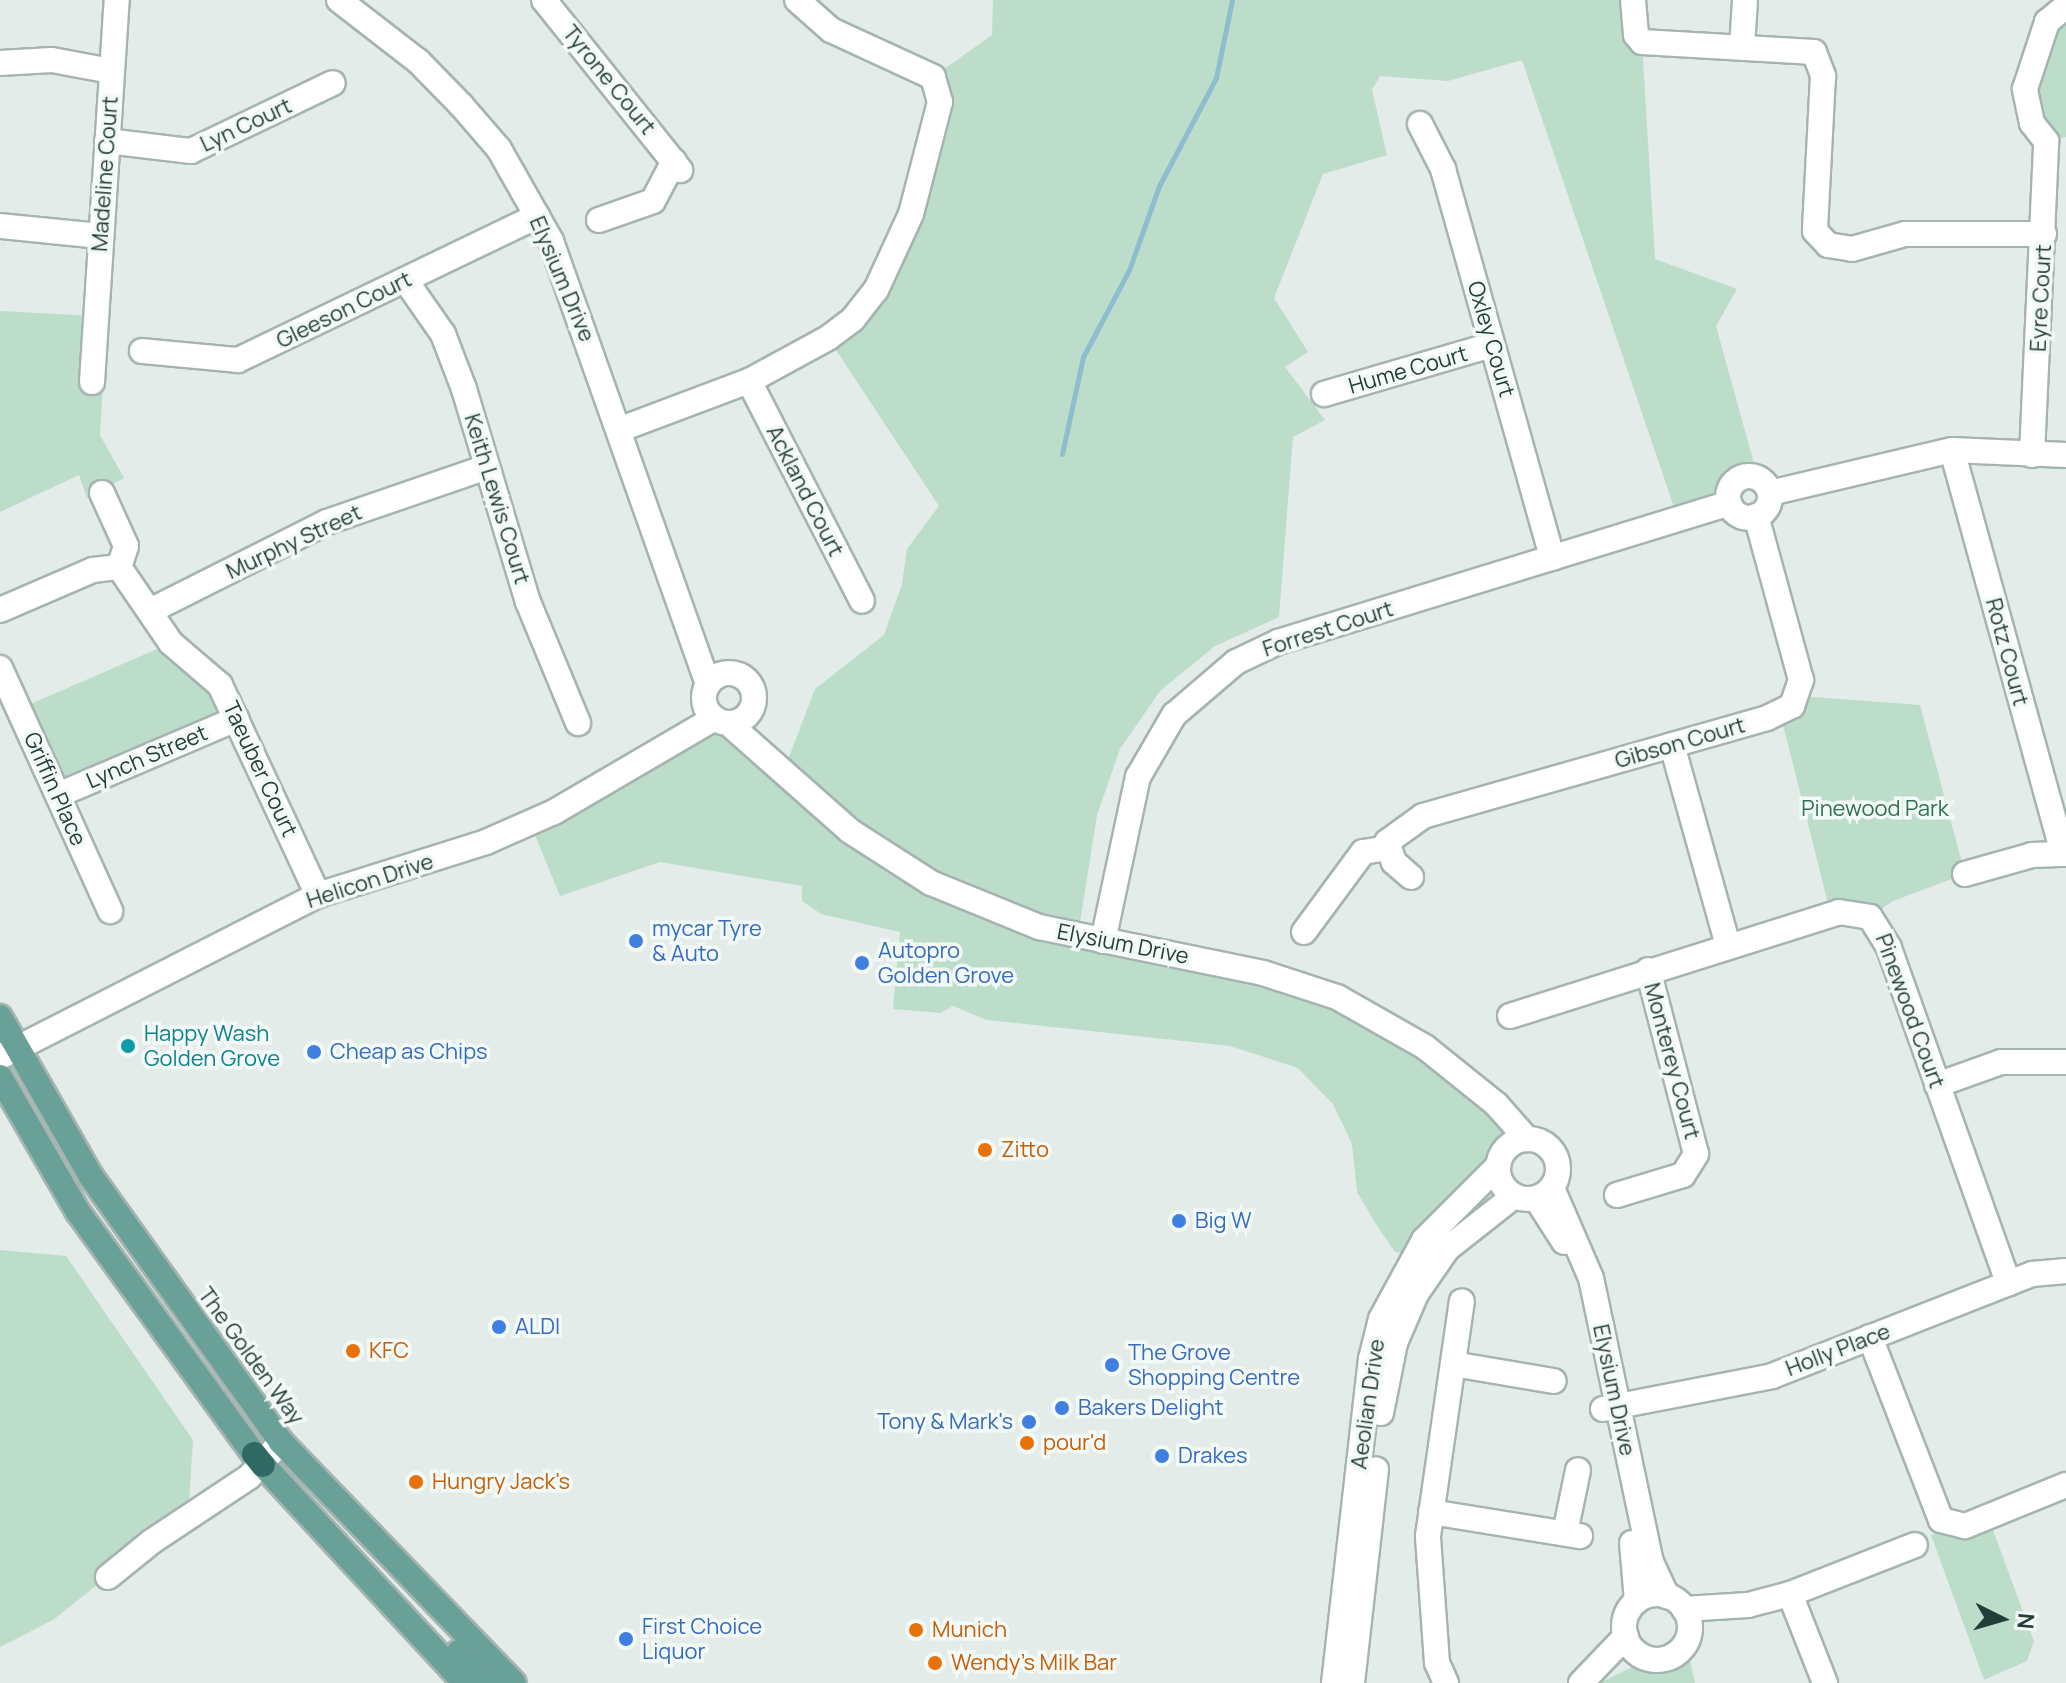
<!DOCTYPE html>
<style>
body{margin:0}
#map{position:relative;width:2066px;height:1683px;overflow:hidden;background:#e3ece9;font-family:Manrope,sans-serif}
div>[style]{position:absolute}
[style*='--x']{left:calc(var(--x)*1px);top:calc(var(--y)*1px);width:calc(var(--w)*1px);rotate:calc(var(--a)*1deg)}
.green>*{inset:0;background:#bcddc9}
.stream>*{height:5px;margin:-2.5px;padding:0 2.5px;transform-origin:2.5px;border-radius:2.5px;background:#8dbdcf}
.roads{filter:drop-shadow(2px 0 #a6b4b1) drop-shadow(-2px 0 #a6b4b1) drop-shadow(0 2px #a6b4b1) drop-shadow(0 -2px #a6b4b1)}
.minor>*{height:24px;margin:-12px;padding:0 12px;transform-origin:12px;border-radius:12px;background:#fff}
.minor>.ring{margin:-12px;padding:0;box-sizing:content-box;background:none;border:24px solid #fff;border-radius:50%}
.major>*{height:24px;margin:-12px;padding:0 12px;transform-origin:12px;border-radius:12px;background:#69a098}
.highway>*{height:24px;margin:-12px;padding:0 12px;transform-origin:12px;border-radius:12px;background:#306863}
.dots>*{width:22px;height:22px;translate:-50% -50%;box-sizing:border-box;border:4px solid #f3f9f7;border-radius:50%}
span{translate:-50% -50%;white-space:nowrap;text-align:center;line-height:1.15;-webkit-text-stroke:7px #f3f9f7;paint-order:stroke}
.street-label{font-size:22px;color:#233d39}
.park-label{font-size:22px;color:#2f7251}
.shop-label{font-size:22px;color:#366cbe}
.left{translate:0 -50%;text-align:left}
.right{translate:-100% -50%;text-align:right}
.culture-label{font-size:22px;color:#0d838f}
.food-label{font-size:22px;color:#c56008}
.north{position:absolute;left:1962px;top:1579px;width:80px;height:80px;-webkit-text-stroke:6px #f3f9f7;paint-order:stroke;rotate:95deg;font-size:22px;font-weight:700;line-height:32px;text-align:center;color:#233d39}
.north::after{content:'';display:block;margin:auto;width:28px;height:36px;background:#233d39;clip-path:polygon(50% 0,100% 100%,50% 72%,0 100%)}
</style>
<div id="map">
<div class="green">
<i style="clip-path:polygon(993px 0,1633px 0,1642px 42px,1655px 259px,1737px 289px,1716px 326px,1758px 478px,1743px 477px,1728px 495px,1678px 519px,1522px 60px,1448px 81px,1380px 76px,1372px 90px,1387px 155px,1323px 174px,1274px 298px,1308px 352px,1285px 367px,1325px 420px,1293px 437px,1279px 617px,1215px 646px,1160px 691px,1120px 749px,1097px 815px,1078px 935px,1327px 993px,1475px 1090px,1509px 1145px,1498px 1166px,1416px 1255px,1395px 1252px,1376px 1224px,1357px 1192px,1352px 1144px,1333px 1104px,1298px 1068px,1230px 1046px,987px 1020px,953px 1006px,940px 1013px,893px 1009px,900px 932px,821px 914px,802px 901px,802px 886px,660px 862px,560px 896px,530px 823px,715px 718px,784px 770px,815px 689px,884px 635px,902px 584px,907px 549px,939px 506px,828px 338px,853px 319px,927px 151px,933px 77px,992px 35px)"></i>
<i style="clip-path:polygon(2066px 6px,2066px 137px,2046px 141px,2025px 89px)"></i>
<i style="clip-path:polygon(0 311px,96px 316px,105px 348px,100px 435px,124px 478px,87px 498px,79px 475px,0 512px)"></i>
<i style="clip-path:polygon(171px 643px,236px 719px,58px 795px,19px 709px)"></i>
<i style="clip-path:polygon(1799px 696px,1920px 705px,1965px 874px,1893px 901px,1870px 917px,1831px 915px,1780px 713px)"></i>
<i style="clip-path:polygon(0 1250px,66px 1256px,193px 1440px,189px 1502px,151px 1542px,53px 1620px,0 1647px)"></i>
<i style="clip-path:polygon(1988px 1517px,2034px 1641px,2027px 1661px,1984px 1680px,1931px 1535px)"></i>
<i style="clip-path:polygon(1687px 1647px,1695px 1683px,1599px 1683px,1641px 1663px,1665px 1666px)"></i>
</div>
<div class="stream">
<i style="--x:1062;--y:454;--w:99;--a:-77.8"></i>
<i style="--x:1083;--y:357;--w:98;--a:-62.1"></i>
<i style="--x:1129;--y:270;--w:89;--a:-70.3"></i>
<i style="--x:1159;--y:186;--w:122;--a:-62.2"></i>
<i style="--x:1216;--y:78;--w:80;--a:-78.4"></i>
</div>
<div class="roads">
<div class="minor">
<i style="--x:339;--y:0;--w:100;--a:37.7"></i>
<i style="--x:418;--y:61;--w:62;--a:45.7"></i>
<i style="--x:461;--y:105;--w:58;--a:49.2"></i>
<i style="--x:499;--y:149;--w:106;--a:60.5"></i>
<i style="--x:551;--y:241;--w:470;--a:70.5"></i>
<i style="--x:544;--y:0;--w:218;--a:51.3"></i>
<i style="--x:1633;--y:0;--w:35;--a:85"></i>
<i style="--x:1636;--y:35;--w:9;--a:49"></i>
<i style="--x:1642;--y:42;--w:172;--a:3.3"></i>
<i style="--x:1814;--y:52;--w:26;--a:69"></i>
<i style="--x:1823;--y:76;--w:155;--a:93"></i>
<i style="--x:1815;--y:231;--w:19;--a:47"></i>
<i style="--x:1828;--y:245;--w:24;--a:9"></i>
<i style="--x:1852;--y:249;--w:55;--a:-15.8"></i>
<i style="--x:1905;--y:234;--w:139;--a:0"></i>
<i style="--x:1742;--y:47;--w:47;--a:-86.3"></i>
<i style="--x:0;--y:63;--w:52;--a:-3.3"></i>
<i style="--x:52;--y:60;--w:60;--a:10.6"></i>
<i style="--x:1420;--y:124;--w:51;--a:62.9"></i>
<i style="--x:1443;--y:169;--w:404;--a:74.3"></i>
<i style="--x:107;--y:141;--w:85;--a:6.8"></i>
<i style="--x:191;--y:151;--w:157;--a:-25.6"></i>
<i style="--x:2046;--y:141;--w:23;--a:-128"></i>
<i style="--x:2032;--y:123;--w:35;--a:-102"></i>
<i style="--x:2025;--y:89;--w:71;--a:-71.8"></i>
<i style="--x:2047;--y:22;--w:25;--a:-40"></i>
<i style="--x:599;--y:220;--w:57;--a:-19.4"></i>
<i style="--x:653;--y:201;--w:45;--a:-62.3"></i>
<i style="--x:0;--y:226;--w:101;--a:5.7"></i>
<i style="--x:406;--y:281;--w:65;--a:55.1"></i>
<i style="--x:443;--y:334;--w:59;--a:69.1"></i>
<i style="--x:464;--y:389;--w:222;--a:73.3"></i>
<i style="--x:528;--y:602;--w:131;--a:67.5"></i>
<i style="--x:142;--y:351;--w:96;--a:5.4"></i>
<i style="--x:238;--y:360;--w:332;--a:-25.7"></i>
<i style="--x:749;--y:381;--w:247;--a:62.8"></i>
<i style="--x:92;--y:382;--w:383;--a:-86.3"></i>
<i style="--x:1324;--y:394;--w:175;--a:-16.3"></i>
<i style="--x:621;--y:429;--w:137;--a:-20.6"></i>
<i style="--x:749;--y:381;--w:90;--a:-28.6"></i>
<i style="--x:828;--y:338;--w:31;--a:-37"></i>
<i style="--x:853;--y:319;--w:37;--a:-52"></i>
<i style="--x:876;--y:290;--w:84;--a:-65.3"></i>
<i style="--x:911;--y:214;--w:116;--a:-75.5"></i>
<i style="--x:940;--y:102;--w:26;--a:-106"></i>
<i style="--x:933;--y:77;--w:112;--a:-155.3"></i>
<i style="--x:831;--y:30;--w:45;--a:-138.6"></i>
<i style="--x:1952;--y:450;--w:419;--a:74.6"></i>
<i style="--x:2032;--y:455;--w:314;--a:-87.4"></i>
<i class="ring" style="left:1728px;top:476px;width:18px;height:18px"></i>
<i style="--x:102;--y:493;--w:58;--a:65.6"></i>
<i style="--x:126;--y:546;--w:22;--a:108"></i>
<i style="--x:1770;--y:493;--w:187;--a:-13.3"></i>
<i style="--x:1952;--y:450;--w:114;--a:2.5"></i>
<i style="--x:0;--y:610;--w:101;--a:-23.3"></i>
<i style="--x:93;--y:570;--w:26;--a:-7"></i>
<i style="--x:119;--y:567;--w:92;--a:55.6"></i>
<i style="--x:171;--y:643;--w:65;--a:40.6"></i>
<i style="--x:220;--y:685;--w:232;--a:65"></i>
<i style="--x:150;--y:611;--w:198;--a:-26.7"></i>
<i style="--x:327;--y:522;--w:169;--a:-19"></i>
<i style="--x:0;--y:668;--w:267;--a:65.6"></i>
<i class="ring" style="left:704px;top:673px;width:26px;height:26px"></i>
<i style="--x:728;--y:723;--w:163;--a:41.5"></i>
<i style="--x:850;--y:831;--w:96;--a:32.7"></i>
<i style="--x:931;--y:883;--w:117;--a:22.2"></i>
<i style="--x:1039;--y:927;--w:229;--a:11.6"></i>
<i style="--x:1263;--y:973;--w:78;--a:18"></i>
<i style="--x:1337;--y:997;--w:101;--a:29.6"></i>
<i style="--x:1425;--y:1047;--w:91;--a:38.8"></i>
<i style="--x:1496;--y:1104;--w:47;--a:48.5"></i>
<i style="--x:1672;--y:745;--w:209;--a:74.4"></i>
<i style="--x:58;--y:795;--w:194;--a:-23.1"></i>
<i style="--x:1965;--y:874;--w:70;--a:-15.8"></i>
<i style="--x:2032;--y:855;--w:34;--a:-2"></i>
<i style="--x:1411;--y:877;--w:23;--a:-139"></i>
<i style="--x:1394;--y:862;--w:21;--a:-109"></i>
<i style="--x:1387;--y:842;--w:44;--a:-35.8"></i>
<i style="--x:1423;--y:816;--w:358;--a:-15.9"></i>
<i style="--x:1767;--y:718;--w:28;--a:-26"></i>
<i style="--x:1792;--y:706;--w:28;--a:-71"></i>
<i style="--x:1801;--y:680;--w:170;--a:-105.3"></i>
<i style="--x:1304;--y:932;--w:99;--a:-53.6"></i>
<i style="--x:1363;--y:852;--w:24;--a:-9"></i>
<i style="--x:1103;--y:941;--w:168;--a:-78"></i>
<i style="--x:1138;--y:777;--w:72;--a:-59.9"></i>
<i style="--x:1174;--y:715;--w:82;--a:-40.5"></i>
<i style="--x:1236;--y:662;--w:47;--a:-25.5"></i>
<i style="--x:1278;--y:642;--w:472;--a:-17.1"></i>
<i style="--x:1510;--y:1016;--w:345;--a:-17.5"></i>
<i style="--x:1839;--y:912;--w:31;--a:9"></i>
<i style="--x:1870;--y:917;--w:36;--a:58"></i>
<i style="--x:1889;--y:948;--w:356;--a:70.4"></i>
<i style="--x:0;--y:1057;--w:357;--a:-27"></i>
<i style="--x:318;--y:895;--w:176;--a:-17.5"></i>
<i style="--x:486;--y:842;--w:74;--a:-23.8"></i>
<i style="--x:554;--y:812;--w:186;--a:-30.3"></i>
<i style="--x:1937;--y:1085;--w:68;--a:-19.8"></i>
<i style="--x:2001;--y:1062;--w:65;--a:0"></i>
<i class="ring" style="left:1498px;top:1139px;width:36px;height:36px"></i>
<i style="--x:1552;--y:1188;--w:98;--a:66.6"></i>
<i style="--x:1591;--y:1278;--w:290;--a:78.1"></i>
<i style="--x:1651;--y:1562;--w:38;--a:65"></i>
<i style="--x:1617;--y:1195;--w:69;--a:-16.9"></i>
<i style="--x:1683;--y:1175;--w:25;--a:-58"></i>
<i style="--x:1696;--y:1154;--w:190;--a:-104.6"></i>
<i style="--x:1536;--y:1198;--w:52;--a:57.5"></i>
<i style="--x:1870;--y:1337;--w:196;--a:68.8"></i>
<i style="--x:1941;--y:1520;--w:25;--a:14"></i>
<i style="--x:1965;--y:1526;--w:109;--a:-22.1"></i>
<i style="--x:1453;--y:1364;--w:102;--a:9.6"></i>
<i style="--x:1603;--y:1409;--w:172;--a:-11"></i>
<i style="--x:1772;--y:1376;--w:279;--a:-21.4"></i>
<i style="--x:2032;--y:1274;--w:34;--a:-5"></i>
<i style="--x:1381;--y:1413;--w:71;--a:-78.7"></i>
<i style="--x:1395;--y:1343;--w:53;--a:-66.8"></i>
<i style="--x:1416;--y:1294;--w:55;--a:-55.4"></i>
<i style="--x:1447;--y:1249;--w:85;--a:-38.3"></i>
<i style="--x:1431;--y:1512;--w:151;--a:9.2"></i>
<i style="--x:1565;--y:1533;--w:64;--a:-78.3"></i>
<i style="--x:1632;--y:1543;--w:58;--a:85.1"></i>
<i style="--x:108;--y:1577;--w:55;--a:-39.1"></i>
<i style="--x:151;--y:1542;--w:118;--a:-33.6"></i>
<i style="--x:249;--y:1477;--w:47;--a:-47.6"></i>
<i style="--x:1790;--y:1594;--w:96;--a:68.5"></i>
<i class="ring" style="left:1624px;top:1594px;width:42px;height:42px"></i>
<i style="--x:1684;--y:1609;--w:64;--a:-3.6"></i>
<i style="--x:1748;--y:1605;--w:43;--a:-14.7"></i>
<i style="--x:1790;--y:1594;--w:134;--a:-21.4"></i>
<i style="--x:1334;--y:1683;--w:326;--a:-83.5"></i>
<i style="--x:1371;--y:1359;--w:41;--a:-76"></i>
<i style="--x:1381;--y:1319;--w:90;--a:-61.4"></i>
<i style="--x:1424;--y:1240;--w:105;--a:-45"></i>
<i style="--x:1352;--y:1683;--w:215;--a:-83.6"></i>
<i style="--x:1446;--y:1683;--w:22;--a:-114"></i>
<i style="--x:1437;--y:1663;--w:127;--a:-94.1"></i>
<i style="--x:1428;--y:1536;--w:237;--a:-81.8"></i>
<i style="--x:1581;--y:1683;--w:65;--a:-46.2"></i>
</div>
<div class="major">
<i style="--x:0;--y:1017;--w:182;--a:60.3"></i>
<i style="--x:90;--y:1175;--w:328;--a:54.4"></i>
<i style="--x:281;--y:1442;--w:335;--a:46"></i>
<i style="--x:0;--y:1077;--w:156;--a:60"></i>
<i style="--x:78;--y:1212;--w:299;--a:54"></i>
<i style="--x:263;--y:1465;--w:297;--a:47.2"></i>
<i style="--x:459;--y:1652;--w:42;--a:47.9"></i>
</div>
<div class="highway">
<i style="--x:254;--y:1454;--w:14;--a:51"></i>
</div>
</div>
<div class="dots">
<i style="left:636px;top:941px;background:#3f7fe0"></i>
<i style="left:862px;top:963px;background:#3f7fe0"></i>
<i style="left:128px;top:1046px;background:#0f9aa8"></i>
<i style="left:314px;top:1052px;background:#3f7fe0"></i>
<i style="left:985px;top:1150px;background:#e8710a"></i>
<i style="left:1179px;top:1221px;background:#3f7fe0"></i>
<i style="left:499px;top:1327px;background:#3f7fe0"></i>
<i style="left:353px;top:1351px;background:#e8710a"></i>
<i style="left:1112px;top:1365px;background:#3f7fe0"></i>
<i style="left:1062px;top:1408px;background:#3f7fe0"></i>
<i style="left:1029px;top:1422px;background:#3f7fe0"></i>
<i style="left:1027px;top:1443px;background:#e8710a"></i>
<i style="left:1162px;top:1456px;background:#3f7fe0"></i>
<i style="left:416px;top:1482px;background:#e8710a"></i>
<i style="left:916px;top:1630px;background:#e8710a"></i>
<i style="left:626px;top:1639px;background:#3f7fe0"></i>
<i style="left:935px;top:1663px;background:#e8710a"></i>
</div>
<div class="street-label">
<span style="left:609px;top:80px;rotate:51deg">Tyrone Court</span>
<span style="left:246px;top:125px;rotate:-25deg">Lyn Court</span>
<span style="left:105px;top:174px;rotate:-86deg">Madeline Court</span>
<span style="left:562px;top:279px;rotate:67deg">Elysium Drive</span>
<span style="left:2041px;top:298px;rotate:-87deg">Eyre Court</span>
<span style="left:344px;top:310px;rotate:-26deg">Gleeson Court</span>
<span style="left:1491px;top:339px;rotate:74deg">Oxley Court</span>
<span style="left:1408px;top:370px;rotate:-16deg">Hume Court</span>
<span style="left:805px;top:491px;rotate:63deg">Ackland Court</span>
<span style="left:497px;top:499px;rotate:73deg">Keith Lewis Court</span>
<span style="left:294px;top:542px;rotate:-25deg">Murphy Street</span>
<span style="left:1328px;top:629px;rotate:-18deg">Forrest Court</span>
<span style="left:2007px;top:652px;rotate:75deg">Rotz Court</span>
<span style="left:1680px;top:743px;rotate:-16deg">Gibson Court</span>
<span style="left:147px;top:757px;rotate:-23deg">Lynch Street</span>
<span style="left:260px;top:769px;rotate:65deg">Taeuber Court</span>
<span style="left:55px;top:789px;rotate:66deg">Griffin Place</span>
<span style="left:370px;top:881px;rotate:-18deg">Helicon Drive</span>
<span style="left:1123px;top:944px;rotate:11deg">Elysium Drive</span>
<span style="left:1910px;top:1011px;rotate:70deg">Pinewood Court</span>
<span style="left:1672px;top:1061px;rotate:75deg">Monterey Court</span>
<span style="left:1838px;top:1350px;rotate:-21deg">Holly Place</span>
<span style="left:251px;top:1356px;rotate:54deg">The Golden Way</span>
<span style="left:1614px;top:1390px;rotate:78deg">Elysium Drive</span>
<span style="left:1368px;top:1404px;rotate:-82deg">Aeolian Drive</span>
</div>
<div class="park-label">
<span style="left:1875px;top:809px">Pinewood Park</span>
</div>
<div class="shop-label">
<span class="left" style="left:652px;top:941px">mycar Tyre<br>&amp; Auto</span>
<span class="left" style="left:878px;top:963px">Autopro<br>Golden Grove</span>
<span class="left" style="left:330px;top:1052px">Cheap as Chips</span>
<span class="left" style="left:1195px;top:1221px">Big W</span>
<span class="left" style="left:515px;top:1327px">ALDI</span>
<span class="left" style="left:1128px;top:1365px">The Grove<br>Shopping Centre</span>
<span class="left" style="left:1078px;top:1408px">Bakers Delight</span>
<span class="right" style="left:1013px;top:1422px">Tony &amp; Mark's</span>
<span class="left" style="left:1178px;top:1456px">Drakes</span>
<span class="left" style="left:642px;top:1639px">First Choice<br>Liquor</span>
</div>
<div class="culture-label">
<span class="left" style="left:144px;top:1046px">Happy Wash<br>Golden Grove</span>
</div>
<div class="food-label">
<span class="left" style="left:1001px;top:1150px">Zitto</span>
<span class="left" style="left:369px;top:1351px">KFC</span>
<span class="left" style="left:1043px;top:1443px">pour'd</span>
<span class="left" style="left:432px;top:1482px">Hungry Jack's</span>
<span class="left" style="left:932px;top:1630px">Munich</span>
<span class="left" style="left:951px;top:1663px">Wendy's Milk Bar</span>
</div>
<div class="north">N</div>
</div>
